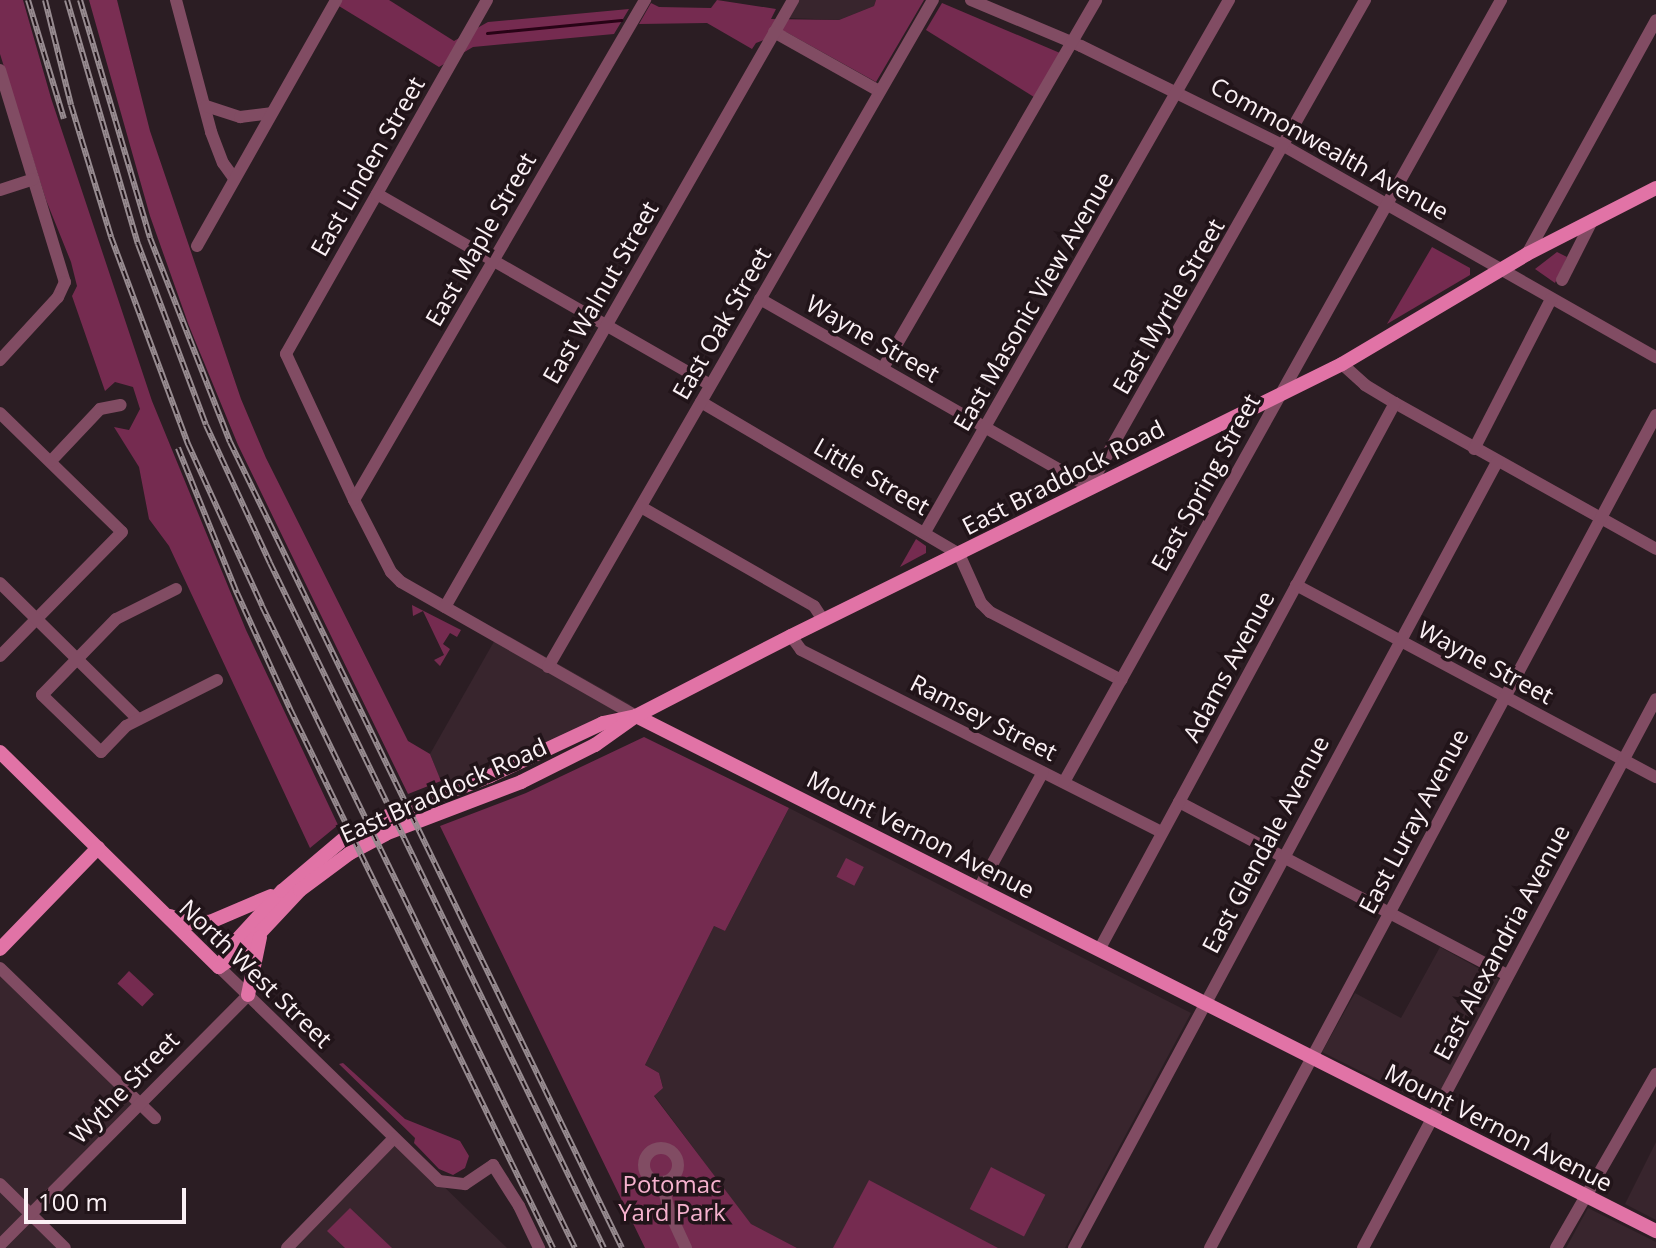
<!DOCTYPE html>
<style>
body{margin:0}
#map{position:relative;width:1656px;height:1248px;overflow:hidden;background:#2b1d23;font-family:"Open Sans",sans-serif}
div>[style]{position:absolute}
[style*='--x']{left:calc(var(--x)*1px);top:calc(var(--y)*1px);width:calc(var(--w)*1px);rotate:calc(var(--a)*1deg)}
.built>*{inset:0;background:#38252d}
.green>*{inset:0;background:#752b50;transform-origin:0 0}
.forest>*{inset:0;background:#7a2e53}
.stream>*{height:3px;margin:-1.5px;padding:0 1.5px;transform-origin:1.5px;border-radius:1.5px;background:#280316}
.minor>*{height:12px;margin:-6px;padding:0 6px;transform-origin:6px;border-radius:6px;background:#814c63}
.minor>.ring{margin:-6px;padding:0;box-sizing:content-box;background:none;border:12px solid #814c63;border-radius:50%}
.major>*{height:14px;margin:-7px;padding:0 7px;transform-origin:7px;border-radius:7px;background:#e173a6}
.rail>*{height:6px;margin-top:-3px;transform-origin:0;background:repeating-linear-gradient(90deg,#211419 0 9px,#978b90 0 18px);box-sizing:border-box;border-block:2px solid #978b90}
span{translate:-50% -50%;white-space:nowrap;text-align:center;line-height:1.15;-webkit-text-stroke:7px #211419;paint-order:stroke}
.street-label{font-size:24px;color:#fbf1f5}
.park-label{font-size:24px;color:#f6b2ce}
.scale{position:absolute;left:24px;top:1188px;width:162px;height:36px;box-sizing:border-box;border:4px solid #fbf1f5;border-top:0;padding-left:10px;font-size:24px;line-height:28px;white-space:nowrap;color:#fbf1f5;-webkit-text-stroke:6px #211419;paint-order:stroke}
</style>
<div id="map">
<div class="built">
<i style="clip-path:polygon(799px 0,876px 0,874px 6px,839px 20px,789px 18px)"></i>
<i style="clip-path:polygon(500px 631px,631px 705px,445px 792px,430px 754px)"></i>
<i style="clip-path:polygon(789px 808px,1191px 1013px,1065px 1248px,797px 1248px,751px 1225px,654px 1095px,663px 1087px,659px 1073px,645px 1065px,714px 926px,725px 931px)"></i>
<i style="clip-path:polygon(1440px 947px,1500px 980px,1432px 1107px,1322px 1052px,1355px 993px,1401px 1018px)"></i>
<i style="clip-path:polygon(0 967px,139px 1105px,32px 1215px,65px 1248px,0 1248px)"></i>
<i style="clip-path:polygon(395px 1139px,507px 1248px,289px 1248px)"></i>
<i style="clip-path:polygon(1656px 1142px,1656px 1220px,1625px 1204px)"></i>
<i style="clip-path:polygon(1588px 1208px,1656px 1242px,1656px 1248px,1566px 1248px)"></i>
</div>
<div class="green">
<i style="clip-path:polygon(0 0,23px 0,51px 98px,152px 401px,246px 630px,338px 825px,310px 848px,169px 546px,149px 519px,139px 467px,114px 427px,129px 430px,140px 409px,133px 387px,115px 382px,105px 391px,72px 296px,77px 286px,71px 262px,46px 200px,0 54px)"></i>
<i style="clip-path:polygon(329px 0,389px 0,454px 41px,488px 22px,629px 9px,614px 34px,473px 47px,439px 67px)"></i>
<i style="clip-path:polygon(717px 0,776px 9px,771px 19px,839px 20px,874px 6px,876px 0,924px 0,876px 82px,786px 32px,756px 43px,752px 49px,707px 23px,639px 24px,651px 3px,659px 7px,711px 8px)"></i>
<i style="clip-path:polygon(942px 3px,1060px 53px,1034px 97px,926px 30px)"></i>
<i style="clip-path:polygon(1432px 247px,1470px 268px,1470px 275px,1387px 324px)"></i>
<i style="clip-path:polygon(1557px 252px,1567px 257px,1555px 283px,1535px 269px)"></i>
<i style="clip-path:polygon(916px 539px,926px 546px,926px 553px,900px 567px)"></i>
<i style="clip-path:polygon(412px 605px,461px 630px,457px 637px,450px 633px,443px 644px,450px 649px,440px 666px,434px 660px,444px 655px,423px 611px,413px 616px)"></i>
<i style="clip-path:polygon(644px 737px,789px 808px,725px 931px,714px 926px,645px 1065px,659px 1073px,663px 1088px,654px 1096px,751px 1224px,797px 1248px,645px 1248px,440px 826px,526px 793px)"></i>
<i style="left:846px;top:858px;width:20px;height:21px;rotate:27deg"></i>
<i style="left:129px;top:971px;width:34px;height:17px;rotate:43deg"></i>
<i style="clip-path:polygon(343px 1063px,405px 1119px,460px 1141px,469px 1156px,465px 1168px,453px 1175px,439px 1169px,414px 1143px,415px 1138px,339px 1064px)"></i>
<i style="left:991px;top:1167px;width:61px;height:47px;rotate:27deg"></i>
<i style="clip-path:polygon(869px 1180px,998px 1248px,833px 1248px)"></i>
<i style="clip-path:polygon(350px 1208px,392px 1248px,345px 1248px,327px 1231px)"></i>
</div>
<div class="forest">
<i style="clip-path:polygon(89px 0,117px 0,150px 131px,241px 399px,266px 458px,408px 741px,430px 754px,441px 781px,408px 794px,238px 445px,189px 326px,150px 216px)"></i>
</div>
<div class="stream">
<i style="--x:487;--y:33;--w:135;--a:-5.5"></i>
</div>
<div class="minor">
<i style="--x:176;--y:0;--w:137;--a:75.1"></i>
<i style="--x:211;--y:132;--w:33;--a:69"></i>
<i style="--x:223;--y:163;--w:19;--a:54"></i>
<i style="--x:487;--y:0;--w:407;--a:119.6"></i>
<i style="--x:286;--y:354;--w:161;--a:65"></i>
<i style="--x:354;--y:500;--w:81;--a:62.8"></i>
<i style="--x:391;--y:572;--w:14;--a:45"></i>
<i style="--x:401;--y:582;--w:271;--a:29.7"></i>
<i style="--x:971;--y:0;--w:119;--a:22.7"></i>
<i style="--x:1081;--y:46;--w:226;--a:26.2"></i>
<i style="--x:1284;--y:146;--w:428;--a:29.6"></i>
<i style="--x:774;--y:32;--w:120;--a:29.3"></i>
<i style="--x:0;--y:70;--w:222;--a:73"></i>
<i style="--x:65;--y:282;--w:17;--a:115"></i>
<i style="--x:58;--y:297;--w:86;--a:132.6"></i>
<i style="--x:206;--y:106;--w:36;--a:18"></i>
<i style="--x:240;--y:117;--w:31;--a:-7"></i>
<i style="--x:0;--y:190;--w:35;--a:-18"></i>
<i style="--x:377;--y:194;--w:384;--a:29.8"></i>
<i style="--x:197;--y:246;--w:283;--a:-60.5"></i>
<i style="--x:1527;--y:254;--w:267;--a:-61.1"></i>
<i style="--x:1562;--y:280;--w:68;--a:-63.1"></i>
<i style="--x:760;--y:299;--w:379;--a:29.7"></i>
<i style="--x:1089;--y:487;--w:560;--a:-60.46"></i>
<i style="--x:1342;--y:364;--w:31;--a:42"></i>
<i style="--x:1365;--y:385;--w:35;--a:31"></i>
<i style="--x:1395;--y:403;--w:299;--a:29.2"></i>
<i style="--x:883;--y:368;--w:425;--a:-59.9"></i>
<i style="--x:701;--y:402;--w:299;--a:30.5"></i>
<i style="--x:959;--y:554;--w:54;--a:65.8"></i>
<i style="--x:981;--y:603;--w:13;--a:45"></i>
<i style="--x:990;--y:612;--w:148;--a:27.4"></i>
<i style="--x:0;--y:413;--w:170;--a:44.3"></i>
<i style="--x:122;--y:532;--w:174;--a:134.5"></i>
<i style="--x:1474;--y:449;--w:169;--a:-62.8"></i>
<i style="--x:51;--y:461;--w:71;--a:-46.7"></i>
<i style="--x:100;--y:409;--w:21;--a:-11"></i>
<i style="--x:354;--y:500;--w:579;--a:-59.8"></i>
<i style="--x:641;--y:507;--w:199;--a:29.8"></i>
<i style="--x:814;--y:606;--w:17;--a:57"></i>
<i style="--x:925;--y:532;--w:613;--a:-60.26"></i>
<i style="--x:0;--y:583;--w:194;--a:44.6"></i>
<i style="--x:1296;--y:585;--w:408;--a:28.1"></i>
<i style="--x:176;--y:589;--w:67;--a:153.4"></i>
<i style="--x:116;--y:619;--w:106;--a:134.2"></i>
<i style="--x:42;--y:695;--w:82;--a:44"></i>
<i style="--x:101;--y:752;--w:36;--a:-46"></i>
<i style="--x:126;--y:726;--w:102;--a:-26.8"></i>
<i style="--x:445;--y:607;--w:700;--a:-60.17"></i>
<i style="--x:791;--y:636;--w:17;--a:54"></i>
<i style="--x:801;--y:650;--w:404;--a:26.8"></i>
<i style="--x:548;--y:667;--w:770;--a:-60.01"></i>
<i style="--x:1064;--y:782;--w:896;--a:-60.8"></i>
<i style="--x:1179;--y:802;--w:371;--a:27.8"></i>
<i style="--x:979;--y:888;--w:132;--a:-61.1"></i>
<i style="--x:1099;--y:950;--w:622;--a:-61.58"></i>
<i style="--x:219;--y:967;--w:307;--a:44.2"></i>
<i style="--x:439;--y:1181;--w:26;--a:7"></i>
<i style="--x:465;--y:1184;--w:34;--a:-34"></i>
<i style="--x:493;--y:1165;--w:49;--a:57.6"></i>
<i style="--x:519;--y:1206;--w:47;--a:64.5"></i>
<i style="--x:0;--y:968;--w:216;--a:44.1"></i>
<i class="ring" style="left:644px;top:1148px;width:22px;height:22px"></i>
<i style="--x:662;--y:1182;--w:30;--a:76"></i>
<i style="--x:669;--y:1211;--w:41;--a:65.3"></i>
<i style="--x:0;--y:1184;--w:91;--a:44.6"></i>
<i style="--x:0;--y:1245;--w:352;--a:-45.2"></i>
<i style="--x:287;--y:1248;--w:153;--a:-45.8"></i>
<i style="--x:1074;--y:1248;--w:893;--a:-61.71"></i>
<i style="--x:1210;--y:1248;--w:945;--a:-61.83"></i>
<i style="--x:1363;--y:1248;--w:622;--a:-61.91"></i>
<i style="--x:1556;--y:1248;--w:201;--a:-60.1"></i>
</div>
<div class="major">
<i style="--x:636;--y:716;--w:1143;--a:26.79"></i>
<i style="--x:0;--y:752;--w:307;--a:44.5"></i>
<i style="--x:170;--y:916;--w:19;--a:21"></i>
<i style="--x:188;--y:923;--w:22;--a:-3"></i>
<i style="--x:210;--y:922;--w:66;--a:-23.1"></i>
<i style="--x:0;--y:949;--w:141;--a:-45.9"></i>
<i style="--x:223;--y:961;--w:21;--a:-59"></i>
<i style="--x:234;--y:943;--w:71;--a:-47.3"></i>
<i style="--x:282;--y:891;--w:85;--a:-40.2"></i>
<i style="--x:347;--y:836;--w:42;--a:-26.6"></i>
<i style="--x:385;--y:817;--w:113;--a:-21.3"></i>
<i style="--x:490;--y:776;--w:125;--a:-25.1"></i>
<i style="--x:603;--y:723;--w:30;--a:-12"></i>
<i style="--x:219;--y:967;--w:29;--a:-34"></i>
<i style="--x:243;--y:951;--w:83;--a:-46.9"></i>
<i style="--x:300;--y:890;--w:62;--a:-36.5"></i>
<i style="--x:350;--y:853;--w:40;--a:-28"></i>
<i style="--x:385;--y:834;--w:146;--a:-20.9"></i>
<i style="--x:521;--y:782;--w:83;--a:-26.6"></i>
<i style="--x:595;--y:745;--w:50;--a:-35.3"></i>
<i style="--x:636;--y:716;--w:174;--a:-27.3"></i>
<i style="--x:791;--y:636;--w:614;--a:-26.27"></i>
<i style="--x:1342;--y:364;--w:215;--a:-30.7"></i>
<i style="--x:1527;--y:254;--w:145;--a:-27.1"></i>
<i style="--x:248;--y:995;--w:59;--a:-78.3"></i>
</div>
<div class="rail">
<i style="--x:28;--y:0;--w:124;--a:73.2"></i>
<i style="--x:45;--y:0;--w:108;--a:76.1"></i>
<i style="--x:71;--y:105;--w:138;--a:73.1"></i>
<i style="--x:111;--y:237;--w:221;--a:69.6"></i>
<i style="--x:188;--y:444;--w:178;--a:65.4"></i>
<i style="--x:262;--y:606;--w:714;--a:64.01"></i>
<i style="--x:67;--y:0;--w:254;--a:73.8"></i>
<i style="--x:138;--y:244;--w:193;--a:69.4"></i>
<i style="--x:206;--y:425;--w:152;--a:65.1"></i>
<i style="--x:270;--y:563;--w:762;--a:64.01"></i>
<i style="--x:80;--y:0;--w:248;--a:73.6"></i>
<i style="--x:150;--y:238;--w:219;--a:68.6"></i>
<i style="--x:230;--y:442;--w:896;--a:64.06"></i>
<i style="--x:178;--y:448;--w:157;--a:67.9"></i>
<i style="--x:237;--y:593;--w:128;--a:65.4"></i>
<i style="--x:290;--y:709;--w:600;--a:63.99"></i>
</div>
<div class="street-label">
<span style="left:1330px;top:148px;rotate:29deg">Commonwealth Avenue</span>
<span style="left:367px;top:166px;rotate:-60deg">East Linden Street</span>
<span style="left:480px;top:239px;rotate:-60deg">East Maple Street</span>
<span style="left:600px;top:292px;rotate:-60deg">East Walnut Street</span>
<span style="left:1033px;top:301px;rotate:-60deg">East Masonic View Avenue</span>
<span style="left:1168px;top:306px;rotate:-60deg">East Myrtle Street</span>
<span style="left:721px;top:323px;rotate:-60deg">East Oak Street</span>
<span style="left:873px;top:338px;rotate:30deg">Wayne Street</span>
<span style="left:872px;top:476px;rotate:30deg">Little Street</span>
<span style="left:1063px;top:477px;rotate:-27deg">East Braddock Road</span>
<span style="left:1205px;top:482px;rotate:-61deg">East Spring Street</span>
<span style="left:1486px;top:662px;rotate:28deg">Wayne Street</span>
<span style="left:1228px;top:666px;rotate:-62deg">Adams Avenue</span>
<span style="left:984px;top:717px;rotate:27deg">Ramsey Street</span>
<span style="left:443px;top:790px;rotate:-24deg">East Braddock Road</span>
<span style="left:1413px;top:821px;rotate:-62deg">East Luray Avenue</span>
<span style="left:921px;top:834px;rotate:27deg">Mount Vernon Avenue</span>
<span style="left:1265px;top:844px;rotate:-62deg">East Glendale Avenue</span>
<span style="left:1501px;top:942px;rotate:-62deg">East Alexandria Avenue</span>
<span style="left:256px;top:973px;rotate:44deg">North West Street</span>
<span style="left:124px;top:1087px;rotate:-46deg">Wythe Street</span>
<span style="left:1499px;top:1127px;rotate:27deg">Mount Vernon Avenue</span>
</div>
<div class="park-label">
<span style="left:672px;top:1198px">Potomac<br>Yard Park</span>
</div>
<div class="scale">100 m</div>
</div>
